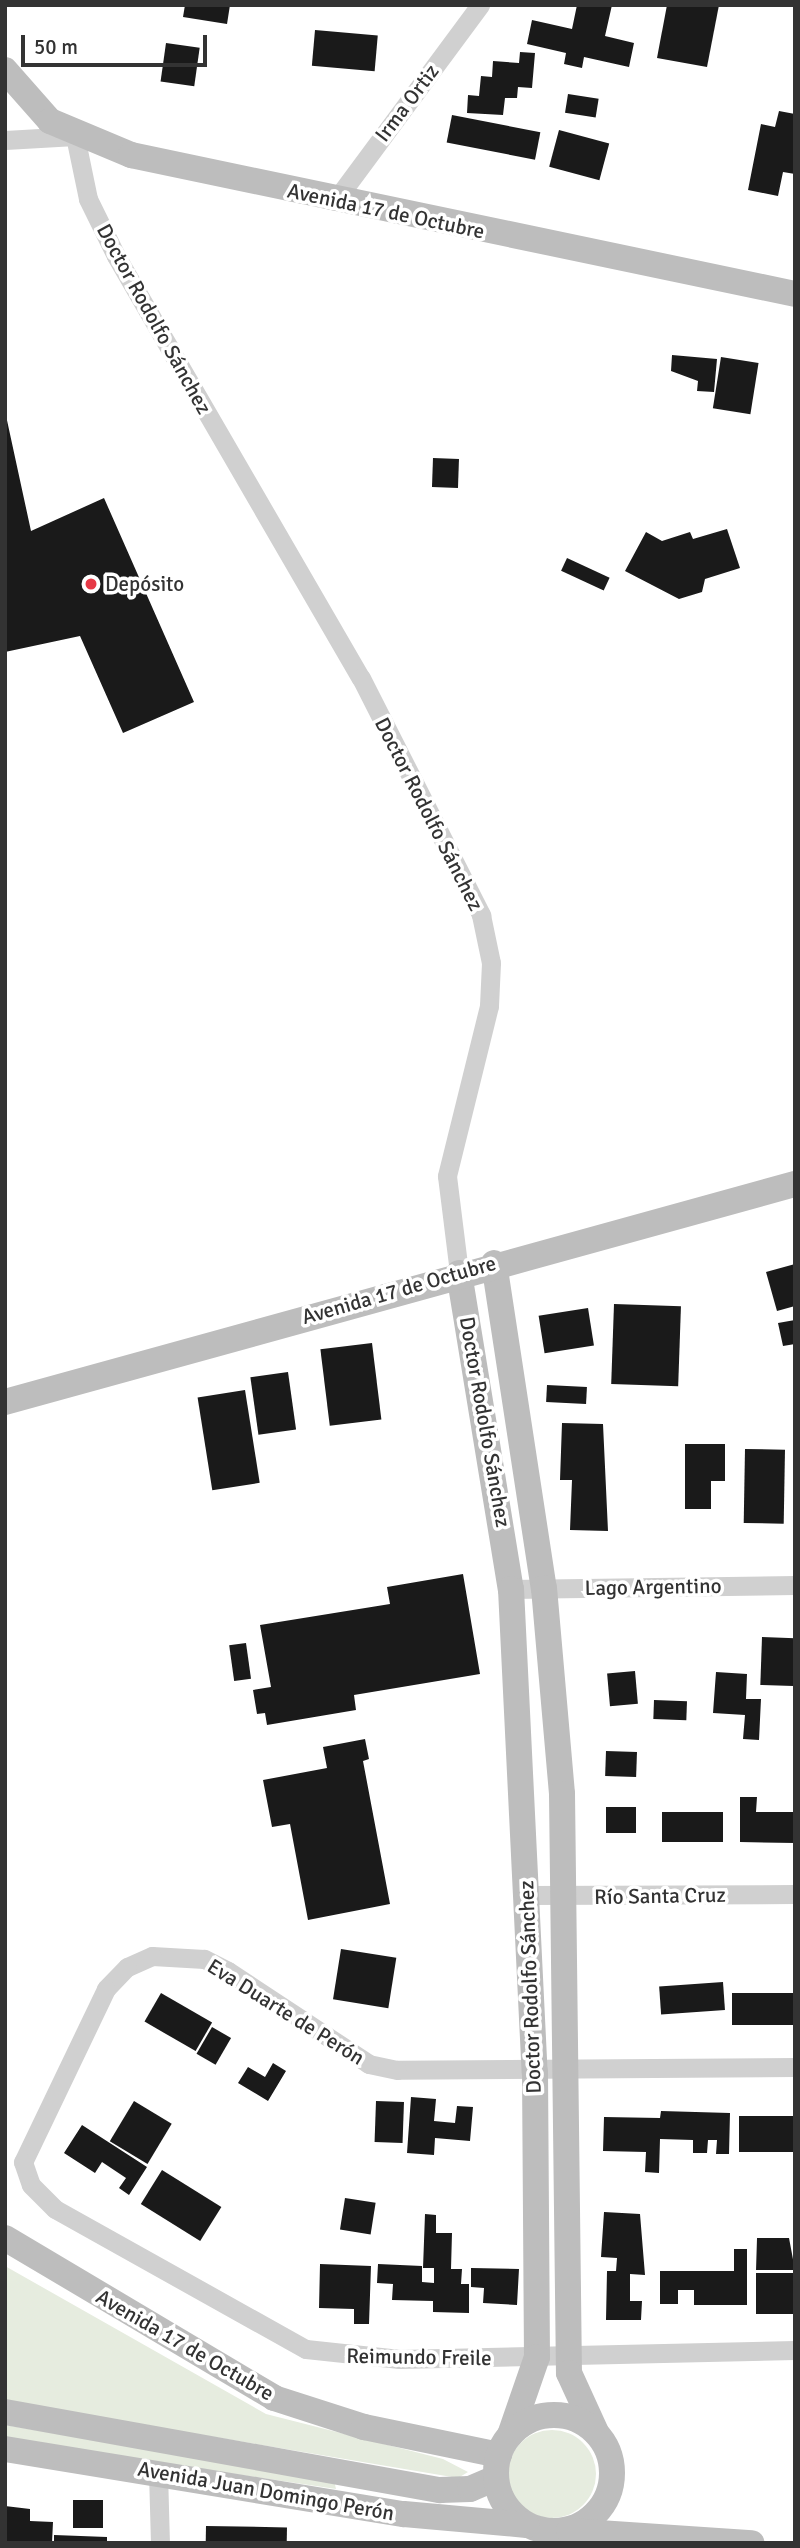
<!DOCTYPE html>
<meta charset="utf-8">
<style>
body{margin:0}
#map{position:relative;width:800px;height:2548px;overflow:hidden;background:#fff;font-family:Signika,sans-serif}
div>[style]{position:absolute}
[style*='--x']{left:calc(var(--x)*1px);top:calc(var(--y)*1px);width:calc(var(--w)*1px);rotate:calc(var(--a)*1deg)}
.green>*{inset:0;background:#e6ecdf}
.round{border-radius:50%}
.building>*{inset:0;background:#1a1a1a;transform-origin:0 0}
.street>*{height:19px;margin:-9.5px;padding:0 9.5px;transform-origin:9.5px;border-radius:9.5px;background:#d0d0d0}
.secondary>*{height:26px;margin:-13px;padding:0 13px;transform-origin:13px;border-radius:13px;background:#bdbdbd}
.secondary>.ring{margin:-13px;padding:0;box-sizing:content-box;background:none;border:26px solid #bdbdbd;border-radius:50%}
.dots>*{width:19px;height:19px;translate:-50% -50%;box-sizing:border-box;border:4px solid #fff;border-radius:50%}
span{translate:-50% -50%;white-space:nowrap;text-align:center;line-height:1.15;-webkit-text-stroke:7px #fff;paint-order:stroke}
.street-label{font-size:21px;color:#333}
.poi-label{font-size:21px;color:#333}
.left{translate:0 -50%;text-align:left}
.frame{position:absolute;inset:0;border:7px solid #333;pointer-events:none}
.scale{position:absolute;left:21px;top:35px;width:186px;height:32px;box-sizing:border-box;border:4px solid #333;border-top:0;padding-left:9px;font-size:21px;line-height:24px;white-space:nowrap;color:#333;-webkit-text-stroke:5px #fff;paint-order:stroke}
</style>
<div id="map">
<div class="green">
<i style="clip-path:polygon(5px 2266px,266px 2414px,443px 2459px,468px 2472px,458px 2478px,5px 2402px)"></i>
<i style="clip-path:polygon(5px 2425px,334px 2480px,336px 2489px,5px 2440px)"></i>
<i class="round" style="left:508px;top:2430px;width:88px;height:88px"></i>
</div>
<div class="building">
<i style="clip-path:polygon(185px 5px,230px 5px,227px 24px,183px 17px)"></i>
<i style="clip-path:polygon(577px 5px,612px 5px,605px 36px,634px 43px,629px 67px,584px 57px,582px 68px,564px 64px,566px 53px,527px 44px,532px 20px,572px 29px)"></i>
<i style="clip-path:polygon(667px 5px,719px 5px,707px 67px,657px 58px)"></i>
<i style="left:315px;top:30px;width:63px;height:36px;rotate:5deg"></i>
<i style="left:166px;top:43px;width:34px;height:39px;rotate:8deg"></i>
<i style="clip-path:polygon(520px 52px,535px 53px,532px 88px,518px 87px,517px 98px,505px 98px,503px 115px,467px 113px,468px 95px,479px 96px,481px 76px,492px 77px,493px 61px,519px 63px)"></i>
<i style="left:568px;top:94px;width:31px;height:19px;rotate:9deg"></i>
<i style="clip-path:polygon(779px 111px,795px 114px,795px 174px,783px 172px,778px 196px,748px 190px,761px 124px,775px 127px)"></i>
<i style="left:452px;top:115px;width:90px;height:28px;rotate:11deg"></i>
<i style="left:559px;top:130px;width:52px;height:38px;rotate:15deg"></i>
<i style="clip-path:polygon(672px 355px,717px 359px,714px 392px,697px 391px,698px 381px,671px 371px)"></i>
<i style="left:721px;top:357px;width:38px;height:52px;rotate:9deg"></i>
<i style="clip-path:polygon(5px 411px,31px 531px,104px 498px,194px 702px,123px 733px,80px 636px,5px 652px)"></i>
<i style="left:433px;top:458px;width:26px;height:29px;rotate:2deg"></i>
<i style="clip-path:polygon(727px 529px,740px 568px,705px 579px,702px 592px,679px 599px,625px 571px,646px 532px,662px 541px,690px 532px,693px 539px)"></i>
<i style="left:567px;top:558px;width:47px;height:14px;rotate:25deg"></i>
<i style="clip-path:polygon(795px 1264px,795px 1306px,777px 1311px,766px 1272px)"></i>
<i style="left:614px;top:1304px;width:67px;height:80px;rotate:2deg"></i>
<i style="left:588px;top:1308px;width:38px;height:50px;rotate:81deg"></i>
<i style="clip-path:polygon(795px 1320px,795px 1344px,783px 1346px,778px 1323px)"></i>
<i style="left:372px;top:1343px;width:77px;height:52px;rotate:83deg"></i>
<i style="left:288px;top:1372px;width:58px;height:38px;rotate:82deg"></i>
<i style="left:547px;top:1385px;width:40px;height:17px;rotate:3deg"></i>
<i style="left:245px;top:1390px;width:94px;height:48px;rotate:81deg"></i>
<i style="clip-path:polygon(562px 1423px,603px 1424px,608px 1531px,570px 1530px,572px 1480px,560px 1480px)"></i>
<i style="clip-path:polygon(685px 1444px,725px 1444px,725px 1481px,711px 1481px,711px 1509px,685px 1509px)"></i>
<i style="left:745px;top:1449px;width:40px;height:74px;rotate:1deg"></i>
<i style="clip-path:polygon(463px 1574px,480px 1674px,354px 1695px,356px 1710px,267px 1725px,265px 1713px,257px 1714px,253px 1690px,271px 1687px,260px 1625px,390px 1604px,387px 1587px)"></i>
<i style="left:762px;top:1637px;width:33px;height:48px;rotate:2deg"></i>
<i style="left:246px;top:1643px;width:36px;height:17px;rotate:82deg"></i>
<i style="left:635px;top:1671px;width:33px;height:28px;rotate:85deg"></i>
<i style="clip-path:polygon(716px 1672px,747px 1674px,746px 1699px,761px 1699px,759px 1740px,743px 1739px,745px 1715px,713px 1713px)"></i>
<i style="left:654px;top:1700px;width:33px;height:19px;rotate:2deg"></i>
<i style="clip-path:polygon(365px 1739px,369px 1759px,363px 1761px,390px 1904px,308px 1920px,290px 1824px,272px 1827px,263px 1780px,327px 1768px,323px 1747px)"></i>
<i style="left:606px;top:1751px;width:31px;height:25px;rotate:2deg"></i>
<i style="clip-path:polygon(740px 1797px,757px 1797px,756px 1812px,795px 1812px,795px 1843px,740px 1842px)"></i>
<i style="left:606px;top:1807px;width:30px;height:26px"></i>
<i style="left:662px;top:1812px;width:61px;height:30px"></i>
<i style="left:341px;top:1949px;width:56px;height:51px;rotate:9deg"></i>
<i style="left:723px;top:1982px;width:28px;height:64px;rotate:86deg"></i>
<i style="left:161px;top:1993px;width:59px;height:33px;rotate:30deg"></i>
<i style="left:732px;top:1993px;width:63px;height:32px"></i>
<i style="left:212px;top:2027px;width:22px;height:31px;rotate:30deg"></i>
<i style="clip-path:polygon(273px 2063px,286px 2071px,268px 2101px,238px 2083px,248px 2067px,265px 2077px)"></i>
<i style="clip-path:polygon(411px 2097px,436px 2099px,434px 2121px,455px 2123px,457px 2106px,473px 2107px,470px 2141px,435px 2138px,434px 2155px,407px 2153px)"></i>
<i style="left:134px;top:2101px;width:44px;height:47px;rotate:31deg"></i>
<i style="left:376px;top:2101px;width:28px;height:41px;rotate:2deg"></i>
<i style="clip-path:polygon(661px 2111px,730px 2113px,729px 2154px,716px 2154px,717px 2140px,708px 2140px,707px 2153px,693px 2153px,693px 2140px,660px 2139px,659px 2173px,645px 2172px,646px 2152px,603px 2151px,604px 2117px,660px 2118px)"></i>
<i style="left:739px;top:2116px;width:56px;height:36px"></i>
<i style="clip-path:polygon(82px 2125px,147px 2167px,129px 2195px,119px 2188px,126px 2178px,102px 2162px,95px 2173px,64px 2153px)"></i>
<i style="left:162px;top:2170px;width:70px;height:40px;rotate:32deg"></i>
<i style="left:345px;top:2198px;width:31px;height:32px;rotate:9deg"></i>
<i style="clip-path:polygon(604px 2212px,640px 2214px,645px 2275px,630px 2274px,630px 2301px,642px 2301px,641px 2320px,606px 2320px,607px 2271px,616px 2271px,617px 2258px,601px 2257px)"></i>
<i style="clip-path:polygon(425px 2214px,436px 2215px,436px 2233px,452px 2233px,451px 2269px,462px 2269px,461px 2284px,469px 2284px,469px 2313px,433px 2312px,433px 2301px,392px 2300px,393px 2284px,377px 2283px,378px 2264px,422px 2266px,422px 2282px,434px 2283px,434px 2268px,423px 2268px)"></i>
<i style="clip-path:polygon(757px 2238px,789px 2238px,795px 2270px,756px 2270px)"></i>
<i style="clip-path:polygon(734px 2249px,747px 2249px,747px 2305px,694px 2305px,694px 2290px,678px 2290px,678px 2304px,660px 2304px,660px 2271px,734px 2271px)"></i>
<i style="clip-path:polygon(320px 2264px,371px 2266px,369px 2324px,354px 2324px,354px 2309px,319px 2308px)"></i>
<i style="clip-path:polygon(471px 2268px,519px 2269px,517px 2305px,483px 2303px,484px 2288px,471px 2287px)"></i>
<i style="left:756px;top:2273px;width:39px;height:41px"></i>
<i style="left:73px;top:2500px;width:30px;height:28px"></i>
<i style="clip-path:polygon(5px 2506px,30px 2509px,30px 2521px,53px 2522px,52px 2543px,7px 2543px)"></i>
<i style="left:206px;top:2526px;width:81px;height:17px;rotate:1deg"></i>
<i style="clip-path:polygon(54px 2535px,107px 2537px,107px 2543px,54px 2543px)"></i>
</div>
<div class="street">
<i style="--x:5;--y:140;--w:70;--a:-3.3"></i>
<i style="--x:75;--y:136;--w:64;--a:78.3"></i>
<i style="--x:88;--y:199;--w:64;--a:63.8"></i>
<i style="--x:116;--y:256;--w:488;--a:59.9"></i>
<i style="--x:361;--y:678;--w:266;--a:63.1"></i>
<i style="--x:481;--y:915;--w:49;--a:78.2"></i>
<i style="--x:491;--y:963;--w:43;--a:92.7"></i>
<i style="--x:489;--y:1006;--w:175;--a:103.9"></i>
<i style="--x:447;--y:1176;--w:98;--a:82.9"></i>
<i style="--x:335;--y:201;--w:244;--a:-53.5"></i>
<i style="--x:511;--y:1589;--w:284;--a:-0.8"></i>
<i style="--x:526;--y:1895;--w:269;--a:-0.2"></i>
<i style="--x:795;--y:2067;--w:398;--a:179.6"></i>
<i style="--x:397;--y:2070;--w:29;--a:-168"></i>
<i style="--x:369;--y:2064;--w:169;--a:-146.6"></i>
<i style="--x:228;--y:1971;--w:27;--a:-153"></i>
<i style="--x:204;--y:1959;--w:52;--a:-176.7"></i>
<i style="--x:152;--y:1956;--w:27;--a:156"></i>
<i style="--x:127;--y:1967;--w:30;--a:134"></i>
<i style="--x:106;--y:1989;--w:192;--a:115.6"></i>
<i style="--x:23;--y:2162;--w:24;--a:71"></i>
<i style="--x:31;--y:2185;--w:34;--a:45"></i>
<i style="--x:55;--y:2209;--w:287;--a:29.2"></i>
<i style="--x:306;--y:2349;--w:94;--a:6.1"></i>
<i style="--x:399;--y:2359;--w:396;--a:-1.3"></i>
<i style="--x:158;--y:2472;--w:71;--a:88.4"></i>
</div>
<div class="secondary">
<i style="--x:5;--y:70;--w:68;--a:48.6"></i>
<i style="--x:50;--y:121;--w:88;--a:22.8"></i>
<i style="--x:131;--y:155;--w:678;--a:11.82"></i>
<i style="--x:494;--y:1263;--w:329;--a:81.3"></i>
<i style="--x:544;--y:1588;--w:207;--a:85"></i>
<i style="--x:562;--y:1794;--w:579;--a:89.31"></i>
<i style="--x:569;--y:2373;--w:65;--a:65.4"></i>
<i style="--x:459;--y:1273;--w:320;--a:80.7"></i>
<i style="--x:511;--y:1589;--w:484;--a:87.2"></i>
<i style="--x:535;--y:2072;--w:285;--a:89.6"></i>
<i style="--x:537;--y:2357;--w:83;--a:109.1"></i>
<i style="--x:5;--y:1402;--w:820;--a:-15.43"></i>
<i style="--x:5;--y:2238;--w:313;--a:30.7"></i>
<i style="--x:274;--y:2398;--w:95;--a:17.9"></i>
<i style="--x:364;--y:2427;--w:138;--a:11.7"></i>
<i style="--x:5;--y:2412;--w:442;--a:10.2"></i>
<i style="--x:440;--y:2490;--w:30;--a:-2"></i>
<i style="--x:470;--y:2489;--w:28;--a:-23"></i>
<i class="ring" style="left:496px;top:2415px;width:90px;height:90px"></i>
<i style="--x:5;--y:2449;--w:404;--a:9.3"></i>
<i style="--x:404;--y:2514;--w:123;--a:5.1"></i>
<i style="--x:569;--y:2531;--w:183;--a:3.8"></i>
</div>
<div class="dots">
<i style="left:91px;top:584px;background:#e63946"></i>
</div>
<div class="street-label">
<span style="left:407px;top:103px;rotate:-53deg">Irma Ortiz</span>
<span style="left:386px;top:211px;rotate:12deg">Avenida 17 de Octubre</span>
<span style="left:154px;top:319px;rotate:61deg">Doctor Rodolfo Sánchez</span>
<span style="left:429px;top:814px;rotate:63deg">Doctor Rodolfo Sánchez</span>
<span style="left:399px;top:1290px;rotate:-16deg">Avenida 17 de Octubre</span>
<span style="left:485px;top:1422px;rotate:80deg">Doctor Rodolfo Sánchez</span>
<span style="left:653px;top:1587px;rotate:-1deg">Lago Argentino</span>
<span style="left:660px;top:1896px;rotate:-1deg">Río Santa Cruz</span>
<span style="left:530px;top:1987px;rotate:-92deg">Doctor Rodolfo Sánchez</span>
<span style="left:286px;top:2012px;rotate:32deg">Eva Duarte de Perón</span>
<span style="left:185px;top:2345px;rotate:30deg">Avenida 17 de Octubre</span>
<span style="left:419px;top:2357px;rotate:1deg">Reimundo Freile</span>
<span style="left:266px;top:2491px;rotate:10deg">Avenida Juan Domingo Perón</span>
</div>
<div class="poi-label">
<span class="left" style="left:105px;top:584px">Depósito</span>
</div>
<div class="frame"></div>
<div class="scale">50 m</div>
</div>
